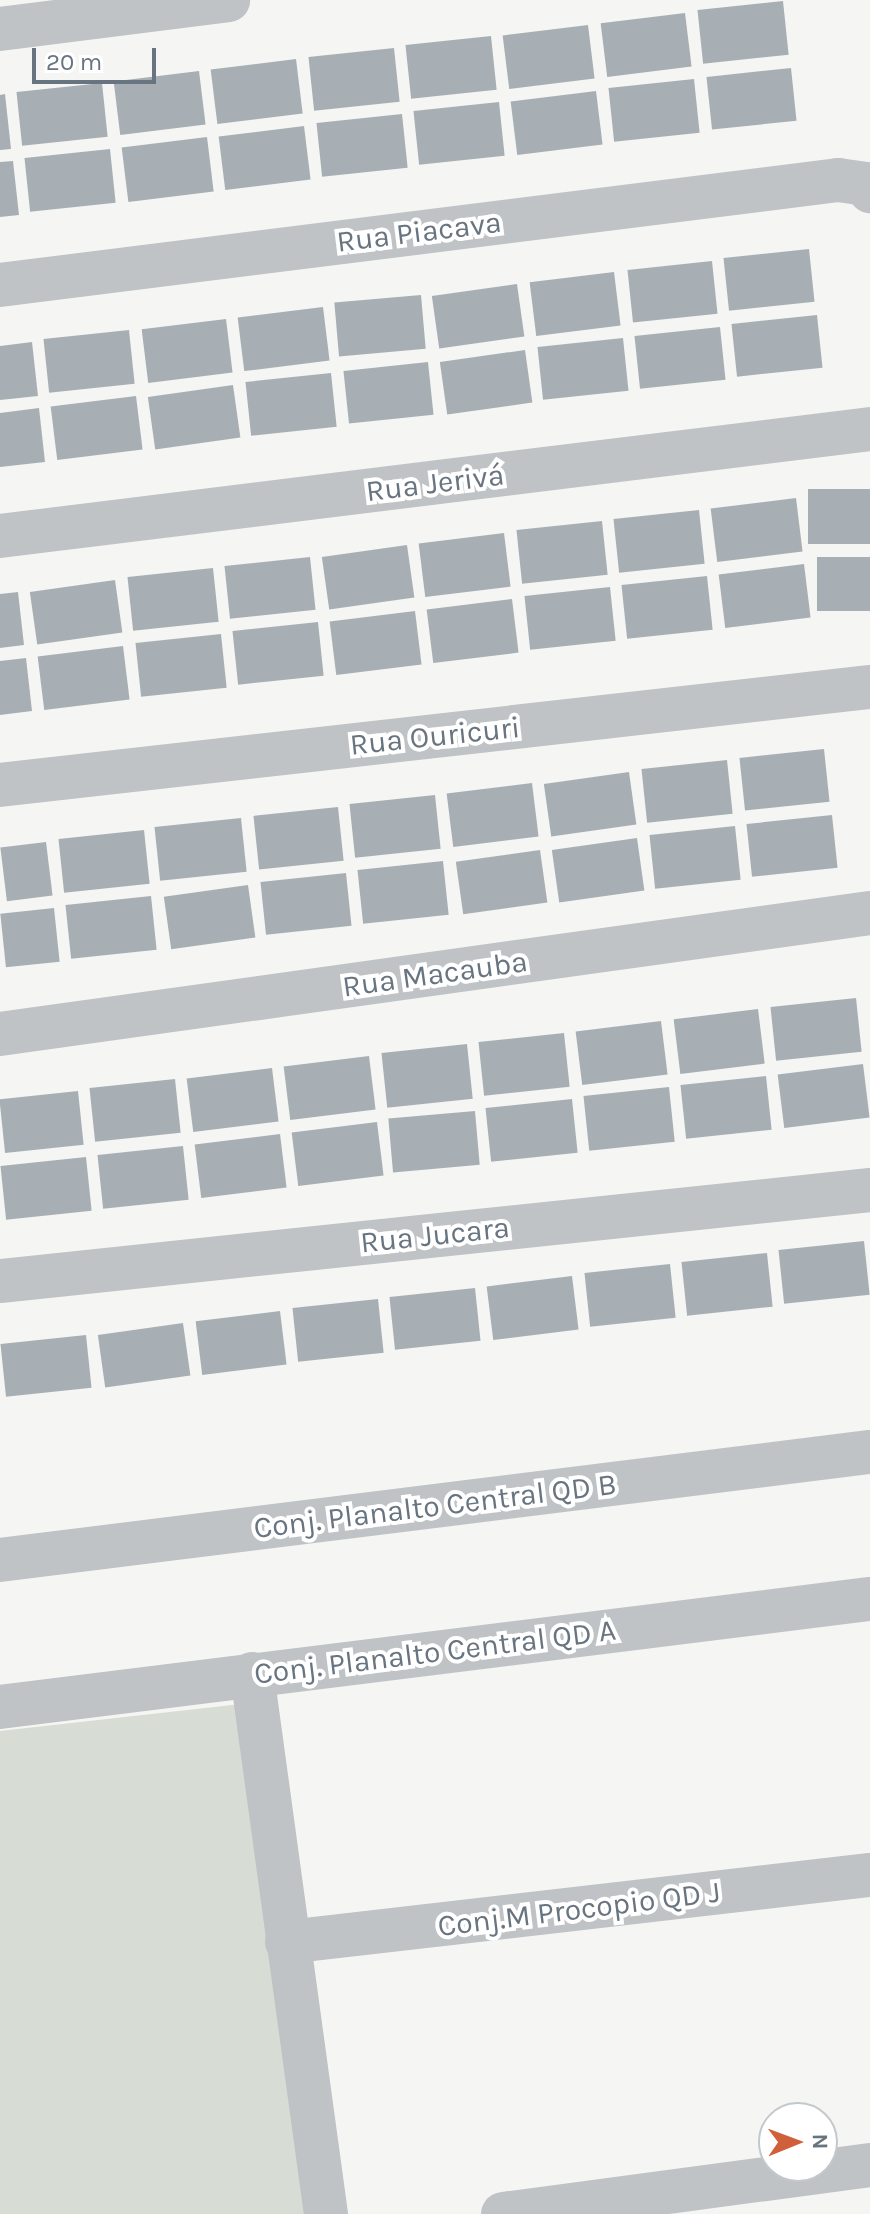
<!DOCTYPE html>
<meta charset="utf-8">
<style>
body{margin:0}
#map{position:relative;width:870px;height:2214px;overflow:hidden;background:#f5f6f3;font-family:Karla,sans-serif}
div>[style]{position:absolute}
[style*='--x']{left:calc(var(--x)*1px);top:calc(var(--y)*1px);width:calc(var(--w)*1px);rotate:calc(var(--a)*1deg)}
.green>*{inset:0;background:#d7dcd4}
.building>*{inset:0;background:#a8afb4;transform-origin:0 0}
.minor>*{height:44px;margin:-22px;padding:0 22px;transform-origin:22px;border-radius:22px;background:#bfc3c6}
span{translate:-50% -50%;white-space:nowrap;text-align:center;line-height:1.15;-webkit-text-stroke:8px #fff;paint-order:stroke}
.street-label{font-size:30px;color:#687580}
.north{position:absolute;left:758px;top:2102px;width:80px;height:80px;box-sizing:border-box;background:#fff;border:2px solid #c3c8cc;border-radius:50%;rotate:89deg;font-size:22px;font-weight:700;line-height:32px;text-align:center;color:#687580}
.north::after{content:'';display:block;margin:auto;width:28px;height:36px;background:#cf6039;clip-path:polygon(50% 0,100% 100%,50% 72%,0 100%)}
.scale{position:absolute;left:32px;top:48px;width:124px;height:36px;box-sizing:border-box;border:4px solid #687580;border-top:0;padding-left:10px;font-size:24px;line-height:28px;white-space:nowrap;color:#687580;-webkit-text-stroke:6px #fff;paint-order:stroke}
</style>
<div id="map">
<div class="green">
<i style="clip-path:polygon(241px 1704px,305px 2214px,0 2214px,0 1731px)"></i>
</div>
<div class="building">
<i style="left:783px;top:1px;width:54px;height:86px;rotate:84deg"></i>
<i style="left:685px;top:13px;width:54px;height:85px;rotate:83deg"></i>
<i style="left:588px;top:25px;width:54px;height:86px;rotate:83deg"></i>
<i style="left:491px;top:36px;width:54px;height:86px;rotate:84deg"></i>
<i style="left:394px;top:48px;width:54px;height:86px;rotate:84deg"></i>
<i style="left:296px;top:59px;width:55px;height:86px;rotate:83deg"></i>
<i style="left:791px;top:68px;width:53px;height:85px;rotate:84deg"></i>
<i style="left:199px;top:71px;width:54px;height:86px;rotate:83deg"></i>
<i style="left:694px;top:79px;width:54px;height:86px;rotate:84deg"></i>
<i style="left:102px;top:83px;width:54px;height:86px;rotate:84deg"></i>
<i style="left:596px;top:91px;width:54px;height:86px;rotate:83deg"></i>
<i style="clip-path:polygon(5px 94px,11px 149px,0 150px,0 95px)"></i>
<i style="left:499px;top:102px;width:54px;height:86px;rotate:84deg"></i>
<i style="left:402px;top:114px;width:54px;height:86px;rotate:84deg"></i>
<i style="left:304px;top:126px;width:54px;height:86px;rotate:83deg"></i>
<i style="left:207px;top:137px;width:55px;height:86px;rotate:83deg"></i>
<i style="left:110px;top:149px;width:54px;height:86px;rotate:84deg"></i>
<i style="clip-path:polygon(13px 161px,19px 215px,0 217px,0 162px)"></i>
<i style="left:809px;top:249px;width:53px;height:86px;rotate:84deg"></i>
<i style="left:712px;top:261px;width:53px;height:85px;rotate:84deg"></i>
<i style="left:614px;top:272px;width:54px;height:85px;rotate:83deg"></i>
<i style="left:517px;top:284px;width:53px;height:86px;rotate:82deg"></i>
<i style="left:421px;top:295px;width:54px;height:87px;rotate:85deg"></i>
<i style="left:323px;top:307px;width:54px;height:86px;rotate:83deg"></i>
<i style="left:817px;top:315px;width:53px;height:86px;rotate:84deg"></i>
<i style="left:226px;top:319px;width:54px;height:85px;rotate:83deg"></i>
<i style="left:720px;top:327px;width:53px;height:86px;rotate:84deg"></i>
<i style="left:129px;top:330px;width:54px;height:86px;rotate:84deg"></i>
<i style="left:623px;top:338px;width:53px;height:86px;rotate:84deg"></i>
<i style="clip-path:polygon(32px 342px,38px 396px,0 400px,0 346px)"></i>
<i style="left:525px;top:350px;width:53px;height:86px;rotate:82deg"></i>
<i style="left:428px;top:362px;width:53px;height:85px;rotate:84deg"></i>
<i style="left:331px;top:373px;width:54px;height:86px;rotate:84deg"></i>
<i style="left:233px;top:385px;width:53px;height:86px;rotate:82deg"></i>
<i style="left:136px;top:396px;width:54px;height:86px;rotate:83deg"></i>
<i style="clip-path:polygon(39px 408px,45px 462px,0 467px,0 413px)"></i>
<i style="left:870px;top:489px;width:55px;height:62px;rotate:90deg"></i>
<i style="left:796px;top:498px;width:54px;height:86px;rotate:83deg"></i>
<i style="left:699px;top:510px;width:54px;height:86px;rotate:84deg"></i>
<i style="left:602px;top:521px;width:54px;height:86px;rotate:84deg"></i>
<i style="left:504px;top:533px;width:54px;height:86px;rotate:83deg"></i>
<i style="left:407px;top:545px;width:53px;height:86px;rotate:82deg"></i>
<i style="left:310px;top:557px;width:53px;height:86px;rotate:84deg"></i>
<i style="left:870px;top:557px;width:54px;height:53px;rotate:90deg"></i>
<i style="left:804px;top:564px;width:54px;height:86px;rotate:83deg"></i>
<i style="left:213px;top:568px;width:54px;height:86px;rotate:84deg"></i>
<i style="left:707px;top:576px;width:54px;height:86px;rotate:84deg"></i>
<i style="left:115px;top:580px;width:53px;height:86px;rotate:82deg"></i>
<i style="left:610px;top:587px;width:54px;height:86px;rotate:84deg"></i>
<i style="clip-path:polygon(18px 592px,24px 645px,0 648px,0 594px)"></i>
<i style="left:512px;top:599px;width:54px;height:86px;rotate:83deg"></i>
<i style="left:415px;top:611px;width:54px;height:86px;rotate:83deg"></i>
<i style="left:318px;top:622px;width:54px;height:86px;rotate:84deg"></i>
<i style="left:221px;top:634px;width:54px;height:86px;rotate:84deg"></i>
<i style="left:123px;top:646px;width:54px;height:86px;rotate:83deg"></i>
<i style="clip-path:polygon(26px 658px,32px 711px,0 715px,0 661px)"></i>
<i style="left:824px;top:749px;width:53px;height:85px;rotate:84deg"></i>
<i style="left:727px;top:760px;width:54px;height:86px;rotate:84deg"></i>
<i style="left:629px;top:772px;width:53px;height:86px;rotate:82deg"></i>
<i style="left:532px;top:783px;width:54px;height:86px;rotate:83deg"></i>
<i style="left:435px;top:795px;width:54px;height:86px;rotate:84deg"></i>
<i style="left:338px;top:807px;width:54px;height:85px;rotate:84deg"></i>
<i style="left:832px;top:815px;width:53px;height:86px;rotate:84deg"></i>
<i style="left:241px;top:818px;width:54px;height:87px;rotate:84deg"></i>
<i style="left:735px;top:826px;width:54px;height:86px;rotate:84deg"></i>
<i style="left:144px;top:830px;width:54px;height:86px;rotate:84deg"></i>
<i style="left:637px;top:838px;width:53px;height:86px;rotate:82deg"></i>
<i style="left:46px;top:842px;width:54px;height:46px;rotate:83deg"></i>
<i style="left:540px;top:850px;width:53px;height:85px;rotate:82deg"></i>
<i style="left:443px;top:861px;width:54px;height:86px;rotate:84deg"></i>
<i style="left:346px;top:873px;width:53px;height:86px;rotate:84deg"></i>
<i style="left:248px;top:885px;width:53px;height:85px;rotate:82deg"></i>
<i style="left:151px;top:896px;width:54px;height:86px;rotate:84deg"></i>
<i style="left:54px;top:908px;width:54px;height:54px;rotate:84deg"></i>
<i style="left:856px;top:998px;width:54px;height:86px;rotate:84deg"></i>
<i style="left:758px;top:1009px;width:55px;height:85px;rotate:83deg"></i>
<i style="left:661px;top:1021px;width:54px;height:86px;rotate:83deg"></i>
<i style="left:564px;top:1033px;width:54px;height:86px;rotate:84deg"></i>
<i style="left:467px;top:1044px;width:55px;height:86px;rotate:84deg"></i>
<i style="left:369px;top:1056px;width:54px;height:86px;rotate:83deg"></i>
<i style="left:863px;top:1064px;width:54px;height:86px;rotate:83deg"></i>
<i style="left:272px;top:1068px;width:54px;height:86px;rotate:83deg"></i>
<i style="left:766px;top:1076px;width:54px;height:86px;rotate:84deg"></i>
<i style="left:175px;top:1079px;width:54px;height:86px;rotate:84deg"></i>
<i style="left:669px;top:1087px;width:55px;height:86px;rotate:84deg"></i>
<i style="left:78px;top:1091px;width:54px;height:79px;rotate:84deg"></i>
<i style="left:572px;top:1099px;width:54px;height:87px;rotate:84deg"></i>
<i style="left:475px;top:1111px;width:54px;height:87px;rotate:85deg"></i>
<i style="left:377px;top:1122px;width:54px;height:86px;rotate:83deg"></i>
<i style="left:280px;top:1134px;width:54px;height:86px;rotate:83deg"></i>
<i style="left:183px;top:1146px;width:54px;height:86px;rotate:84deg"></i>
<i style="left:86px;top:1157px;width:54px;height:86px;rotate:84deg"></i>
<i style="left:864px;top:1241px;width:54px;height:86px;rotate:84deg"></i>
<i style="left:767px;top:1253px;width:54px;height:86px;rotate:84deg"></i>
<i style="left:670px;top:1264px;width:54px;height:86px;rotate:84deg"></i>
<i style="left:572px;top:1276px;width:54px;height:86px;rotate:83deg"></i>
<i style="left:475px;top:1288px;width:53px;height:86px;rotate:84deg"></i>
<i style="left:378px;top:1299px;width:54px;height:86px;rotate:84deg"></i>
<i style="left:280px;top:1311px;width:54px;height:85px;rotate:83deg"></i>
<i style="left:183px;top:1323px;width:53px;height:86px;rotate:82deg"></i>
<i style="left:86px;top:1335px;width:53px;height:86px;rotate:84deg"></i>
</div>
<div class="minor">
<i style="--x:0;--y:29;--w:230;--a:-7.2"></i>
<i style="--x:0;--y:285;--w:845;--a:-7.14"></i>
<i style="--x:838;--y:180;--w:27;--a:8"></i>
<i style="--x:865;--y:184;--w:9;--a:54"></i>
<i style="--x:0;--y:536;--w:877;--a:-7.01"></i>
<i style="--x:0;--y:785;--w:876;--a:-6.43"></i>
<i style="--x:0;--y:1034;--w:878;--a:-7.92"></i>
<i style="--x:0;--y:1281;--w:875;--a:-5.97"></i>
<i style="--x:0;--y:1560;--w:877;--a:-7.08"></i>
<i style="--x:252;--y:1674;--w:545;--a:82.2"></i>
<i style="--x:0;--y:1707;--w:877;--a:-7.08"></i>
<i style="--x:287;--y:1942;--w:587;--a:-6.56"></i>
<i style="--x:503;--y:2214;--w:370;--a:-7.6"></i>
</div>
<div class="street-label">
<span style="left:419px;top:232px;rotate:-7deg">Rua Piacava</span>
<span style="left:435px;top:483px;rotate:-7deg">Rua Jerivá</span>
<span style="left:435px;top:736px;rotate:-6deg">Rua Ouricuri</span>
<span style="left:435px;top:974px;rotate:-8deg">Rua Macauba</span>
<span style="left:435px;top:1235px;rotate:-6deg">Rua Jucara</span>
<span style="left:435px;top:1506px;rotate:-7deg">Conj. Planalto Central QD B</span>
<span style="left:435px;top:1652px;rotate:-7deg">Conj. Planalto Central QD A</span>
<span style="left:579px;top:1909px;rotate:-7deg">Conj.M Procopio QD J</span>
</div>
<div class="north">N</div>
<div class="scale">20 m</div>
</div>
